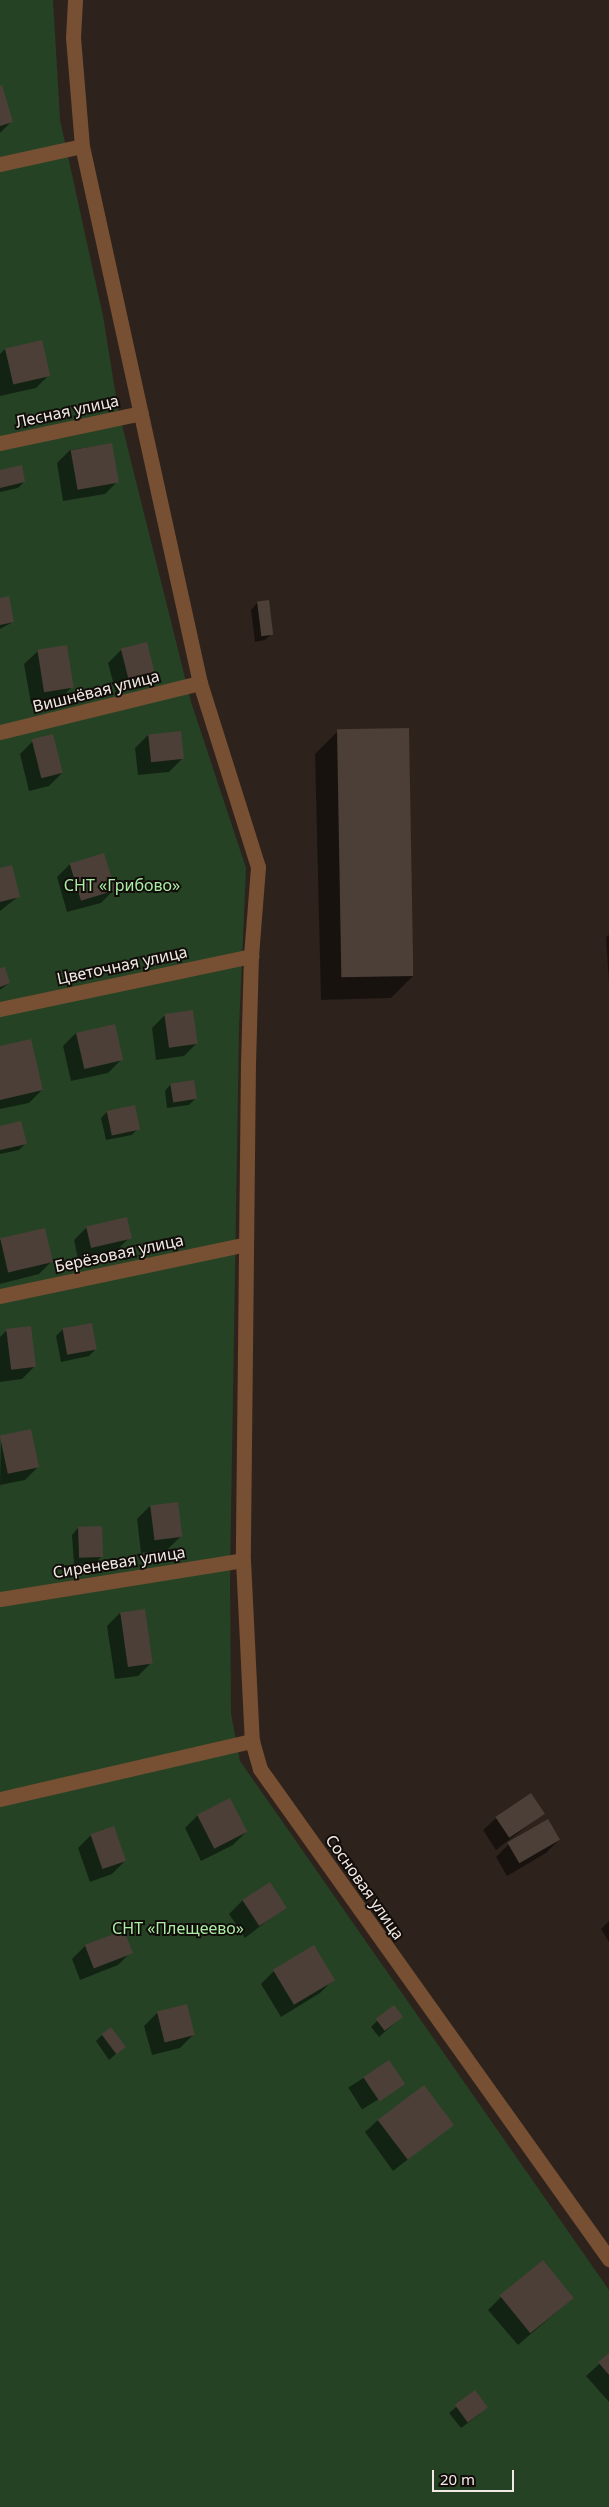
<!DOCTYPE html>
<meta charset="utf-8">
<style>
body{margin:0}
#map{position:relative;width:609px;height:2507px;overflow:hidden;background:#2e231c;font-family:"Noto Sans",sans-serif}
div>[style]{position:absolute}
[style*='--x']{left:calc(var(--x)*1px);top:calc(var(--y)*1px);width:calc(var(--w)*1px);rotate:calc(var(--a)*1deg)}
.green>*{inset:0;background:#254324}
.shadow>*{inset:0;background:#0007;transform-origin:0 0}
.building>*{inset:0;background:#4b3f38;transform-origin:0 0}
.minor>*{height:15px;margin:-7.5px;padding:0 7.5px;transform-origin:7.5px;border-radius:7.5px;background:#774f33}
span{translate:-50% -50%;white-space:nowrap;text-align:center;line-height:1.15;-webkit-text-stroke:4px #120d0a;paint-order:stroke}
.street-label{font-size:16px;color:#f1e9e4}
.park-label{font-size:16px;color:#a8eda3}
.scale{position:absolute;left:432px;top:2470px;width:82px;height:22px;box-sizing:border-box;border:2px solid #f1e9e4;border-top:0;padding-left:6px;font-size:15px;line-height:18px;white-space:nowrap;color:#f1e9e4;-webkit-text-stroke:4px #120d0a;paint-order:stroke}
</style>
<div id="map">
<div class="green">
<i style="clip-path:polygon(0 0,53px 0,60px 120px,103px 316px,118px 409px,191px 702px,246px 868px,239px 1028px,230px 1574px,231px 1714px,240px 1761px,609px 2290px,609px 2507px,0 2507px)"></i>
</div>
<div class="shadow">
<i style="clip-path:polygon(0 87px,12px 121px,0 133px)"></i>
<i style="clip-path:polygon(5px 349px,49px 375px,36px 388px,0 396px,0 354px)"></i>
<i style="clip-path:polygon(111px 444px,118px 481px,105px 494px,63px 501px,57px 463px,70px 450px)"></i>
<i style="clip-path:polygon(0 472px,24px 482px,18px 488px,0 492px)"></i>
<i style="clip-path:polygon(0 599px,13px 622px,0 629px)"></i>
<i style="clip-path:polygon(257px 603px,272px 634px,265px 640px,255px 642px,251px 610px)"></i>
<i style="clip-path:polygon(121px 650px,154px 674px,141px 687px,116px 693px,108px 663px)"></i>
<i style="clip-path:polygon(38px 651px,73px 686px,60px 699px,31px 704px,24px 664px)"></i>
<i style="clip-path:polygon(338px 731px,414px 975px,391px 998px,321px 1000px,315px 754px)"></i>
<i style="clip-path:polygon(148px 735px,182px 759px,169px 772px,138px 775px,135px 748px)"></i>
<i style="clip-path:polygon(33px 741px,62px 773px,49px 786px,29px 791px,20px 754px)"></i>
<i style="clip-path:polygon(70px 864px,114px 890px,101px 903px,67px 912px,57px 877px)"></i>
<i style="clip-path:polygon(0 869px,19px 896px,0 911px)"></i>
<i style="clip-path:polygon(609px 935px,609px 983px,606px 937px)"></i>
<i style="clip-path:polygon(0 970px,9px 983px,0 990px)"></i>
<i style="clip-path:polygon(165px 1015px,197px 1043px,184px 1056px,156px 1060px,152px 1028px)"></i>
<i style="clip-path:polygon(76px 1033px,121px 1060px,108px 1073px,71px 1081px,63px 1046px)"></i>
<i style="clip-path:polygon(0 1047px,42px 1090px,29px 1103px,0 1109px)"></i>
<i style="clip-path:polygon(171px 1084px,196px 1098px,189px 1105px,167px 1108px,165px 1091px)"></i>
<i style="clip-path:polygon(107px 1112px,138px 1128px,132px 1135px,106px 1140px,101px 1118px)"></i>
<i style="clip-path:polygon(0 1127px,25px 1144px,19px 1150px,0 1154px)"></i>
<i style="clip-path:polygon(87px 1227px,130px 1237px,117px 1250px,78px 1259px,74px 1240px)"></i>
<i style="clip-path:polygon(44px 1229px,52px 1261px,39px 1274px,0 1284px,0 1240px)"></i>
<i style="clip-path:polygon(63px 1329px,95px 1350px,89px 1356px,61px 1362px,56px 1336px)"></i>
<i style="clip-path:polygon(6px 1331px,35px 1366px,22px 1379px,0 1382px,0 1337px)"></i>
<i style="clip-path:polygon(1px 1437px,38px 1467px,25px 1480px,0 1485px)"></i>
<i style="clip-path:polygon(150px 1506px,180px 1537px,167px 1550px,141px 1553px,137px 1519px)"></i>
<i style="clip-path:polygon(78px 1528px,102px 1556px,95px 1563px,74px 1564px,72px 1535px)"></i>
<i style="clip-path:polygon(120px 1613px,151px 1663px,138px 1676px,115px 1679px,107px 1626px)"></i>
<i style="clip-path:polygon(230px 1800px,246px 1832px,233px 1845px,201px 1861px,185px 1828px,198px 1815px)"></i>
<i style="clip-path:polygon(543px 1814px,496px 1850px,483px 1830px,496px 1818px)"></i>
<i style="clip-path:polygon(91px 1835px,125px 1861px,112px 1874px,90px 1882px,78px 1848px)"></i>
<i style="clip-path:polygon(559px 1840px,546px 1853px,507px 1876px,496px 1857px,509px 1844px)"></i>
<i style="clip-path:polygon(269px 1884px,285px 1907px,245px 1938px,229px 1914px,242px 1901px)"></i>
<i style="clip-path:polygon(609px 1921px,609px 1942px,601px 1929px)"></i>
<i style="clip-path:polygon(85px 1946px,131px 1952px,118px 1965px,80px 1980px,72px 1959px)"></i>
<i style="clip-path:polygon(274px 1971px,333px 1980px,320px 1993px,281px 2017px,261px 1984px)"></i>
<i style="clip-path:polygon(157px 2013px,193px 2035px,180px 2048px,152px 2055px,144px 2026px)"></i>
<i style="clip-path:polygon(377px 2021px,395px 2023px,379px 2037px,371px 2027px)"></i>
<i style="clip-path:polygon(102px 2035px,124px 2047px,109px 2060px,96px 2041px)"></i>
<i style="left:389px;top:2062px;width:26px;height:48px;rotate:58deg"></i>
<i style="clip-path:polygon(378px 2120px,452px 2125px,393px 2171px,365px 2132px)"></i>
<i style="clip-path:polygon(501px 2297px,573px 2298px,518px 2345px,488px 2310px)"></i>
<i style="clip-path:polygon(609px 2355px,609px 2402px,586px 2376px)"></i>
<i style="clip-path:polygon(474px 2392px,480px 2414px,461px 2428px,449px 2413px)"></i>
</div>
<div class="building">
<i style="clip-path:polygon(2px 85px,13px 122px,0 126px,0 86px)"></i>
<i style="left:42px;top:340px;width:37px;height:38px;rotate:77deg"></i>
<i style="left:112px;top:443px;width:40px;height:42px;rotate:80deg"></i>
<i style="clip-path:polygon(22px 465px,25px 482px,0 488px,0 470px)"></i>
<i style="clip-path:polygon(9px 596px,14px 622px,0 625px,0 598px)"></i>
<i style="left:269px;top:600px;width:35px;height:12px;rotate:83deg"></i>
<i style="left:147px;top:642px;width:33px;height:27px;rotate:76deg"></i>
<i style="left:67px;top:645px;width:43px;height:30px;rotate:81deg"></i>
<i style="left:409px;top:728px;width:248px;height:72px;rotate:89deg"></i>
<i style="left:181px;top:731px;width:28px;height:33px;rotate:84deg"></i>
<i style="left:53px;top:734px;width:40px;height:22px;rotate:76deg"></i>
<i style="left:104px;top:853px;width:39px;height:36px;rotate:73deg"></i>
<i style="clip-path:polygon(12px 865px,20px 897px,0 902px,0 868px)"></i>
<i style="clip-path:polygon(5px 967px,10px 983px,0 987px,0 968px)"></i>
<i style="left:193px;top:1010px;width:34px;height:29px;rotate:82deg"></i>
<i style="left:115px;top:1024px;width:37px;height:40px;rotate:77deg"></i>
<i style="clip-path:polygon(31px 1039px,43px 1090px,0 1100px,0 1046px)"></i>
<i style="left:194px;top:1080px;width:19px;height:24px;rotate:81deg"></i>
<i style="left:135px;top:1105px;width:25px;height:29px;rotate:78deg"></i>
<i style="clip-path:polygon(21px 1121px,27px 1144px,0 1150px,0 1126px)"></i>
<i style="left:127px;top:1217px;width:22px;height:42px;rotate:77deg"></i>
<i style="left:45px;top:1228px;width:35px;height:46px;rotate:77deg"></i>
<i style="left:92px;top:1323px;width:27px;height:30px;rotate:80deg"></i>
<i style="left:31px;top:1326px;width:41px;height:25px;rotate:83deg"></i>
<i style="left:31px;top:1429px;width:39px;height:32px;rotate:78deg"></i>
<i style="left:178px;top:1502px;width:35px;height:28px;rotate:83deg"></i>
<i style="left:102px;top:1526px;width:31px;height:24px;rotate:88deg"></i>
<i style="left:145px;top:1609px;width:55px;height:25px;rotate:82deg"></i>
<i style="left:531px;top:1793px;width:25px;height:43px;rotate:56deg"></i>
<i style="left:230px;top:1798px;width:38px;height:37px;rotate:63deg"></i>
<i style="left:548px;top:1819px;width:24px;height:47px;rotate:60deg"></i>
<i style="left:114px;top:1826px;width:37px;height:25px;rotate:71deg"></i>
<i style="left:270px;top:1882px;width:31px;height:33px;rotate:57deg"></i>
<i style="left:124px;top:1930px;width:25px;height:42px;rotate:69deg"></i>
<i style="left:314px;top:1945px;width:41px;height:48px;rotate:59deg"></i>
<i style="left:187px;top:2004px;width:32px;height:31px;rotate:76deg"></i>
<i style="left:394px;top:2005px;width:15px;height:23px;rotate:53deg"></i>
<i style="left:111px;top:2027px;width:25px;height:12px;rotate:53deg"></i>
<i style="left:389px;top:2060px;width:29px;height:31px;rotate:56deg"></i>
<i style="left:424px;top:2085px;width:50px;height:58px;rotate:53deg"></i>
<i style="left:543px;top:2260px;width:49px;height:56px;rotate:51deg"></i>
<i style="clip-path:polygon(609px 2353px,609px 2375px,598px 2362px)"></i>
<i style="left:475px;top:2390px;width:22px;height:25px;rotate:54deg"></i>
</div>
<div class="minor">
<i style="--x:75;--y:0;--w:37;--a:93"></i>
<i style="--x:73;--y:37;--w:109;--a:85.3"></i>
<i style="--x:82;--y:146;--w:550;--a:77.61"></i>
<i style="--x:200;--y:683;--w:193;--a:72.5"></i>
<i style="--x:258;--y:867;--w:89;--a:94.5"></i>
<i style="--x:251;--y:956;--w:106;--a:91.6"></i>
<i style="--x:248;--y:1062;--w:498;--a:90.6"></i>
<i style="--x:243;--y:1560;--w:181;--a:87.2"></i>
<i style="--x:252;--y:1741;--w:29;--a:74"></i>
<i style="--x:260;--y:1769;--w:602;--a:54.54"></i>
<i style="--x:0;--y:164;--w:84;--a:-12.4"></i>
<i style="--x:0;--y:443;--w:144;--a:-12"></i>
<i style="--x:0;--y:732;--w:206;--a:-13.8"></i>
<i style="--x:0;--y:1009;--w:257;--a:-11.9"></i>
<i style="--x:0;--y:1296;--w:251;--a:-11.9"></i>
<i style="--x:0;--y:1599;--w:246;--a:-9.1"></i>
<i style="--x:0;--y:1799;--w:259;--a:-13"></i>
</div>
<div class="street-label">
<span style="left:67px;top:411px;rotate:-12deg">Лесная улица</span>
<span style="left:96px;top:691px;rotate:-14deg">Вишнёвая улица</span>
<span style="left:122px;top:965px;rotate:-12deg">Цветочная улица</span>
<span style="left:119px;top:1253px;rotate:-12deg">Берёзовая улица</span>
<span style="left:119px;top:1562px;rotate:-9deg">Сиреневая улица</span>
<span style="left:365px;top:1887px;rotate:55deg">Сосновая улица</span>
</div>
<div class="park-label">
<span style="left:122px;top:885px">СНТ «Грибово»</span>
<span style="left:178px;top:1928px">СНТ «Плещеево»</span>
</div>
<div class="scale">20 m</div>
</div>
